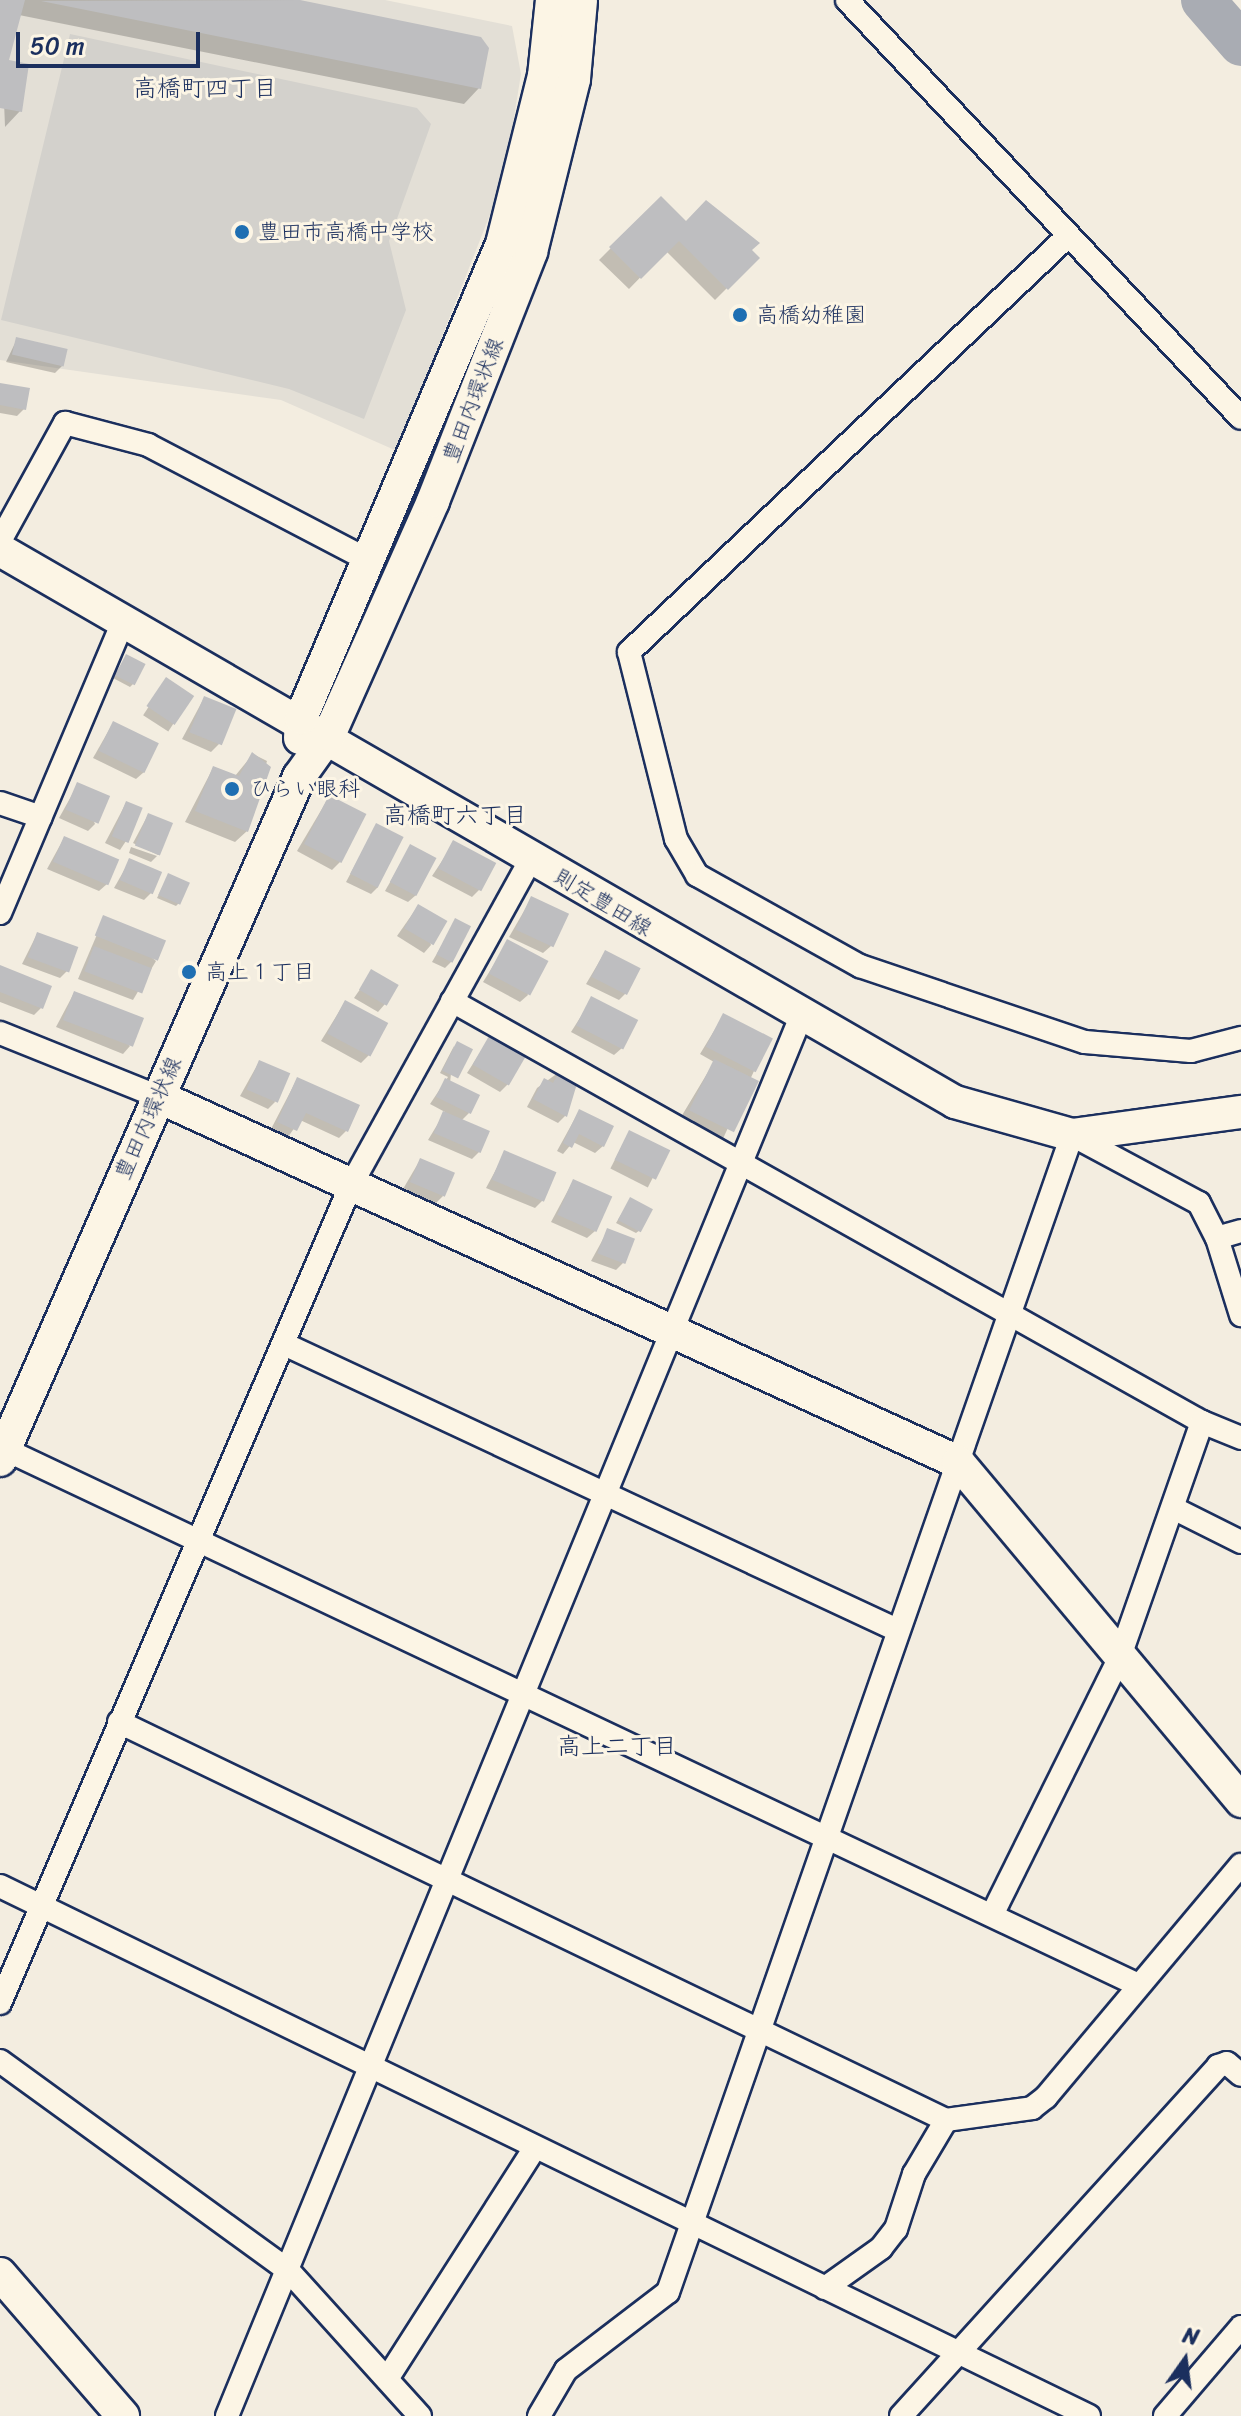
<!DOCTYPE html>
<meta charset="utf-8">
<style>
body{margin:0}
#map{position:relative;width:1241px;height:2416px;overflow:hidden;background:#f3ede0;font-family:Sriracha,"Klee One",sans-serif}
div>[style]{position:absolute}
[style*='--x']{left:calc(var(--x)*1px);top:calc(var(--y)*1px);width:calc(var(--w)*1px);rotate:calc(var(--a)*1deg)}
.built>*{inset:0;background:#e3dfd6}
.green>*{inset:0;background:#d3d1cc}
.shadow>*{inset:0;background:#0003;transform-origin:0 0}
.river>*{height:44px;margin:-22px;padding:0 22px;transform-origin:22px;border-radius:22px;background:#a9acb3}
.building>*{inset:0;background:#bebec0;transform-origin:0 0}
.roads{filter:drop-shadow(2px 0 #1b2f5e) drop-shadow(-2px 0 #1b2f5e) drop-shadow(0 2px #1b2f5e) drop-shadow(0 -2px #1b2f5e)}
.street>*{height:22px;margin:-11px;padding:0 11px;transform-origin:11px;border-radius:11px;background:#fcf5e5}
.secondary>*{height:32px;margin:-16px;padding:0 16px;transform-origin:16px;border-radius:16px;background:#fcf5e5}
.dots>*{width:22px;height:22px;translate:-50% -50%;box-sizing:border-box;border:4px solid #fcf5e5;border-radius:50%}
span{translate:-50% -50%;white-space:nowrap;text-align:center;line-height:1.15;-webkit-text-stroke:6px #fcf5e5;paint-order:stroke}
.poi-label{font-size:22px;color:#1b2f5e}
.left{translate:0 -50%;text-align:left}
.street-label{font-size:22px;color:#1b2f5e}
.neighbourhood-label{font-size:24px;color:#1b2f5e}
.north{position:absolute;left:1145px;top:2320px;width:80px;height:80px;-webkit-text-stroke:6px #fcf5e5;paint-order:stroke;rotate:14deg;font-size:22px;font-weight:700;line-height:32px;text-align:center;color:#1b2f5e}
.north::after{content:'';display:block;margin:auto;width:28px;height:36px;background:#1b2f5e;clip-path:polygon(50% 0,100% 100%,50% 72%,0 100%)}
.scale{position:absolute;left:16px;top:32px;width:184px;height:36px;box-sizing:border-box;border:4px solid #1b2f5e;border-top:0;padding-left:10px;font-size:24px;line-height:28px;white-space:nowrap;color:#1b2f5e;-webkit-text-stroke:6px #fcf5e5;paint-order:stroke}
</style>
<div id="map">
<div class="built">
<i style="clip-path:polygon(0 0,385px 0,512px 26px,521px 74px,504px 179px,397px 451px,281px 400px,0 360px)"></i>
</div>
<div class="green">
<i style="clip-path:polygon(70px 34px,417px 108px,431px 124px,389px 241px,406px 310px,364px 419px,289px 389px,1px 320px)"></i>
</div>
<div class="shadow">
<i style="clip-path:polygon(0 0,298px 0,297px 6px,479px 88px,464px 104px,19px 15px,7px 62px,20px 111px,5px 127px)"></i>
<i style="clip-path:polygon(661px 198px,686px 224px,757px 258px,715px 300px,666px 251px,629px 289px,599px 260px)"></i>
<i style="clip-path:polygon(17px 339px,62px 366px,55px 373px,6px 362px)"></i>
<i style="clip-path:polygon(0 385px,24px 409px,17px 416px,0 413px)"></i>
<i style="clip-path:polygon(126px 656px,133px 684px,130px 687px,113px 678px)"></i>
<i style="left:166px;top:680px;width:30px;height:42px;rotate:33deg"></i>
<i style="clip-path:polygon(204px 698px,219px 744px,211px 752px,182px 739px)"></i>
<i style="clip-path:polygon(113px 723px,144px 772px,136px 779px,93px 758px)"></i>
<i style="clip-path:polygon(253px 754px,267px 761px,247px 831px,235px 842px,185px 822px,213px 768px,235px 776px)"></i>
<i style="clip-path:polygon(78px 784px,95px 824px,88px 831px,59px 818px)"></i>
<i style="clip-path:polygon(329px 797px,340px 862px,332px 870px,297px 851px)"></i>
<i style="clip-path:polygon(126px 803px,126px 841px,120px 850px,105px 843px)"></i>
<i style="clip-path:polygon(148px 815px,159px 855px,158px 855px,133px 843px)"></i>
<i style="clip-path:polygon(376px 826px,378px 887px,371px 894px,346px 882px)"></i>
<i style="clip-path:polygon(64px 838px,107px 884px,99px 891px,47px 869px)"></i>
<i style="clip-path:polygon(454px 843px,480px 889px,472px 897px,432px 876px)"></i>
<i style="clip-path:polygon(131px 847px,157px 856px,151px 862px,129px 853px)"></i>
<i style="clip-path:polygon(410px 847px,416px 895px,408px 902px,385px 891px)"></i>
<i style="clip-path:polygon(130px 860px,151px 893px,144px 900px,114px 888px)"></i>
<i style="clip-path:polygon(168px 876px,179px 903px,176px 906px,157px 898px)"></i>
<i style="clip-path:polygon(531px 899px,551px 946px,543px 953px,509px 937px)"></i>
<i style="clip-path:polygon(418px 906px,431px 945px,424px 953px,397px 936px)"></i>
<i style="clip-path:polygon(104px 918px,156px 961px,133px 1000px,78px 979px)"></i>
<i style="clip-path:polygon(456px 921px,452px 961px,445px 968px,432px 962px)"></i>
<i style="clip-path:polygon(37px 934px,67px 971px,60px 978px,22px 964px)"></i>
<i style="clip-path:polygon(508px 942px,528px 995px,520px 1002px,483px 982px)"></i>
<i style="clip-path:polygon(605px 952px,626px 993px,619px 1000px,586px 984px)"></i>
<i style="clip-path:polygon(0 967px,41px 1008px,34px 1015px,0 1002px)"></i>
<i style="clip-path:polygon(372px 972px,385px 1004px,378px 1012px,354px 998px)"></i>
<i style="clip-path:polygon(74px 993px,130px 1046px,123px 1054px,56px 1027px)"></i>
<i style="clip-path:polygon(592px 999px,622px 1048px,614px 1055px,571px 1032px)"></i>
<i style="clip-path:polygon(345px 1002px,369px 1055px,361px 1063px,321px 1041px)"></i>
<i style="clip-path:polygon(723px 1016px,754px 1071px,721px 1143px,678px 1122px,714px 1062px,700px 1054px)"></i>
<i style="clip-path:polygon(489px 1039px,508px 1084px,500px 1092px,467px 1073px)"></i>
<i style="clip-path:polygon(454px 1046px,450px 1083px,469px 1113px,461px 1121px,480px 1151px,472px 1159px,428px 1140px,445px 1112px,430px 1104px,448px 1077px,440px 1073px)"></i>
<i style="clip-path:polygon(259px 1062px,275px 1102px,268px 1109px,240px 1096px)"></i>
<i style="clip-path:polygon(562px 1070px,565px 1116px,558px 1123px,527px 1107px,537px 1088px)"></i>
<i style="clip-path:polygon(297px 1079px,347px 1130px,339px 1138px,300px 1120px,288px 1137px,271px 1129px)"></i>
<i style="clip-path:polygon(579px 1111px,603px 1146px,595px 1153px,573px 1142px,563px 1154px,557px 1151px)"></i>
<i style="left:629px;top:1132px;width:42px;height:41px;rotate:27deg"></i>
<i style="clip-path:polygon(505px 1153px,543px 1200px,535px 1208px,486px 1188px)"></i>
<i style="clip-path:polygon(420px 1160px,443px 1196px,436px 1203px,403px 1189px)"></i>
<i style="clip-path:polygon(573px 1181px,595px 1231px,587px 1238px,551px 1222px)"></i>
<i style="clip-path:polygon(630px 1200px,640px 1230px,636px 1233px,616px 1223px)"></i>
<i style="clip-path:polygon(608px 1230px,623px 1263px,616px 1270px,591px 1261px)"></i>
</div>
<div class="river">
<i style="--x:1203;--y:0;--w:58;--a:49.2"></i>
</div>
<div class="building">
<i style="clip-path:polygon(0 0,25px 0,9px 60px,29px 64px,22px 112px,0 108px)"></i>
<i style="clip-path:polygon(300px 0,481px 37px,489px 48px,481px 89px,41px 1px)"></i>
<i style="clip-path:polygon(661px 196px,686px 221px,706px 200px,760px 243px,752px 250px,760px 258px,728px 290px,679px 241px,641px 279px,609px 247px)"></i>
<i style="left:16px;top:337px;width:53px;height:18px;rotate:13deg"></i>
<i style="clip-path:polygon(0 383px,30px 388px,26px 410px,0 405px)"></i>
<i style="left:126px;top:654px;width:22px;height:24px;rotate:27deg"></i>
<i style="left:166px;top:677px;width:34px;height:35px;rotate:34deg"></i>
<i style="left:204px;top:696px;width:35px;height:39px;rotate:22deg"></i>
<i style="left:113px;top:721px;width:51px;height:33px;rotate:26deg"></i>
<i style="clip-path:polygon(252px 752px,271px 767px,248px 832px,195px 811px,213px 766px,239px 776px)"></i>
<i style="left:77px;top:782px;width:36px;height:30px;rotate:23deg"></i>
<i style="left:329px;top:795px;width:42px;height:55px;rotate:27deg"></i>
<i style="left:126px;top:801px;width:18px;height:38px;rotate:22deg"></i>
<i style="left:148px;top:813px;width:27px;height:35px;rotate:22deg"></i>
<i style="left:376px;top:823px;width:31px;height:57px;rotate:27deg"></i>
<i style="left:64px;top:836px;width:60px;height:28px;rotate:23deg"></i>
<i style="left:453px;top:840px;width:49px;height:32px;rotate:28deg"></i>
<i style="left:410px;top:844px;width:30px;height:43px;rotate:28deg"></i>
<i style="left:129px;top:858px;width:36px;height:24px;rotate:23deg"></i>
<i style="left:168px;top:873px;width:24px;height:24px;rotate:24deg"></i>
<i style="left:531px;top:896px;width:42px;height:37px;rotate:25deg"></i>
<i style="left:418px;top:904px;width:34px;height:28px;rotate:30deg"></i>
<i style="left:103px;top:915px;width:68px;height:22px;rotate:22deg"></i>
<i style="left:455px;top:918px;width:18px;height:41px;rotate:27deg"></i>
<i style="left:37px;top:932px;width:44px;height:27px;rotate:20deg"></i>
<i style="left:507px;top:939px;width:47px;height:39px;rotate:28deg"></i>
<i style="left:94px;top:946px;width:62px;height:27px;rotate:21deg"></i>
<i style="left:605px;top:950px;width:40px;height:30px;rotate:27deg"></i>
<i style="clip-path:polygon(0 965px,52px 986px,43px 1009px,0 992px)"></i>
<i style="left:371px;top:969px;width:32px;height:24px;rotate:30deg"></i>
<i style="left:74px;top:991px;width:75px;height:31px;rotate:21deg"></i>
<i style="left:591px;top:996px;width:53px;height:33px;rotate:27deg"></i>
<i style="left:345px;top:1000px;width:49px;height:38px;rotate:28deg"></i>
<i style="left:723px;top:1013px;width:56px;height:38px;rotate:27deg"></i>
<i style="left:489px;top:1036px;width:42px;height:33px;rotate:30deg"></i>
<i style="left:457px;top:1041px;width:18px;height:33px;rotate:27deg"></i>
<i style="left:714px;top:1059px;width:50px;height:57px;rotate:26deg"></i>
<i style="left:259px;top:1060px;width:34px;height:32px;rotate:23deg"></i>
<i style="clip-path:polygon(561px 1068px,579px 1077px,567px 1117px,533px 1099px,544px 1078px,553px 1083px)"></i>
<i style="clip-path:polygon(297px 1077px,360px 1105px,348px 1132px,306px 1113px,297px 1131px,277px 1122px)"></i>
<i style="left:445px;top:1078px;width:39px;height:21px;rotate:26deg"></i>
<i style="clip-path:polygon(579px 1109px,614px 1126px,604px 1147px,579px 1134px,572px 1148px,563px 1143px)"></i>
<i style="left:443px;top:1111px;width:51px;height:24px;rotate:23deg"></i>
<i style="left:629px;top:1130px;width:46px;height:33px;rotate:26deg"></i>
<i style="left:504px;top:1150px;width:57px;height:32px;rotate:23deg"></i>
<i style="left:420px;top:1158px;width:38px;height:26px;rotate:23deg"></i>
<i style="left:573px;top:1179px;width:43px;height:39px;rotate:24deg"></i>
<i style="left:630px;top:1197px;width:26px;height:26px;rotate:28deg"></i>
<i style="left:607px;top:1228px;width:30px;height:27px;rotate:21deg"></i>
</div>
<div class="roads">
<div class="street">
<i style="--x:847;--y:0;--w:574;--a:46.69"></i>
<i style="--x:1068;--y:236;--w:605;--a:136.54"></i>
<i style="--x:629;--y:652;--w:193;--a:75.9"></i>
<i style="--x:676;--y:839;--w:42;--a:59.7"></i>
<i style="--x:697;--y:875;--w:187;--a:29.2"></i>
<i style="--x:860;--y:966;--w:237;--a:18.7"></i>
<i style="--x:1085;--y:1042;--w:106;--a:4.9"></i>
<i style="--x:1191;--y:1051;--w:52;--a:-14.6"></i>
<i style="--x:0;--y:541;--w:135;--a:-61.2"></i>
<i style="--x:65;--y:423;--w:86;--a:14.8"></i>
<i style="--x:148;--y:445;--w:250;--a:27.6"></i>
<i style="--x:0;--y:803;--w:43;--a:18.9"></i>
<i style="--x:0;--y:913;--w:319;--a:-67.1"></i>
<i style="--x:452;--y:1001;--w:860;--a:29.31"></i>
<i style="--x:1202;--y:1422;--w:251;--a:109.3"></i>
<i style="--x:1119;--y:1659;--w:284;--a:116.4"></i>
<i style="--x:0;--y:1033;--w:169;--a:21.9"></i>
<i style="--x:1241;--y:1231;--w:25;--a:164"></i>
<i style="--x:1217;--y:1238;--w:81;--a:72.7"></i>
<i style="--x:284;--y:1344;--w:676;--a:25.01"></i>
<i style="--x:1202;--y:1422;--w:42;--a:22.3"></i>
<i style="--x:0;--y:1447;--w:1259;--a:25.3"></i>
<i style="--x:1173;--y:1508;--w:76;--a:26.6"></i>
<i style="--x:119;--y:1722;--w:918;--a:25.7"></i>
<i style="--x:946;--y:2120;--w:87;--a:-7.9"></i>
<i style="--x:1032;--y:2108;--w:18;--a:-38"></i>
<i style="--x:1046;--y:2097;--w:303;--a:-50"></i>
<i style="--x:0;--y:1886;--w:1211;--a:25.95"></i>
<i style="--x:0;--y:2003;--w:890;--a:-66.78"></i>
<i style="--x:351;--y:1185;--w:372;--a:-61.1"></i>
<i style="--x:0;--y:2061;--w:356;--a:36"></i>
<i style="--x:288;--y:2270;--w:197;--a:47.9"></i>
<i style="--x:825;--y:2288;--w:69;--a:-35.5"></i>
<i style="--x:881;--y:2248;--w:24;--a:-52"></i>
<i style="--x:896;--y:2229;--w:58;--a:-71.9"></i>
<i style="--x:914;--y:2174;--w:63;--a:-59.3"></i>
<i style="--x:387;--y:2379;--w:274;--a:-57.4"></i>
<i style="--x:227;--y:2416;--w:1510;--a:-67.7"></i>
<i style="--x:539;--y:2416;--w:53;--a:-59.6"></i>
<i style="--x:566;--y:2370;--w:128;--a:-37.4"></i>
<i style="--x:668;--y:2292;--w:1226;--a:-70.75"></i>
<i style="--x:1072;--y:1135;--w:144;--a:28.2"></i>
<i style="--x:1199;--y:1203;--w:39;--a:63"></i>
<i style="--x:901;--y:2416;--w:472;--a:-47.8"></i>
<i style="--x:1218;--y:2066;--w:9;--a:-18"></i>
<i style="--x:1227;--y:2063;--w:18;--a:41"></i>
<i style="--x:1165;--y:2416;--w:117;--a:-49.5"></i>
</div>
<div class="secondary">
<i style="--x:0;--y:550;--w:1103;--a:30.03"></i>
<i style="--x:955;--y:1102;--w:122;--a:15.8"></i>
<i style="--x:1072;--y:1135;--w:171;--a:-7.8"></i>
<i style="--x:300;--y:738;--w:20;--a:-87"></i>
<i style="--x:301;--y:718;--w:515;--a:-67.02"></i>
<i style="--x:502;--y:244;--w:173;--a:-76"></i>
<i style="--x:544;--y:76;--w:76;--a:-84"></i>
<i style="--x:157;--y:1096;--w:881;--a:24.56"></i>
<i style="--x:958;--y:1462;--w:442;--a:50.1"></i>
<i style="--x:0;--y:1460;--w:746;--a:-66.36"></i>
<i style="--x:299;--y:777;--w:52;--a:-54.5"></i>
<i style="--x:329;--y:735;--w:256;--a:-66"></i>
<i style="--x:433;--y:501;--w:268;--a:-68.5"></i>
<i style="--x:531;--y:252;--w:178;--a:-76"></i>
<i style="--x:574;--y:79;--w:79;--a:-84.9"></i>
<i style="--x:0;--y:2274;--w:188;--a:49.1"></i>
</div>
</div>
<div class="dots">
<i style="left:242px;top:232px;background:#1f6fb2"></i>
<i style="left:740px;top:315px;background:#1f6fb2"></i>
<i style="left:232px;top:789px;background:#1f6fb2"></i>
<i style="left:189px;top:972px;background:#1f6fb2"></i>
</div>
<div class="poi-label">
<span class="left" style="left:258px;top:232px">豊田市高橋中学校</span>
<span class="left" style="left:756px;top:315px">高橋幼稚園</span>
<span class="left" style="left:250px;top:789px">ひらい眼科</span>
<span class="left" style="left:205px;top:972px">高上１丁目</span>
</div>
<div class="street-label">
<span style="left:473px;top:400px;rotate:-69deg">豊田内環状線</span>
<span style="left:603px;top:902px;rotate:31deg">則定豊田線</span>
<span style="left:148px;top:1118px;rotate:-66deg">豊田内環状線</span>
</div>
<div class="neighbourhood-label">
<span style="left:205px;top:89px">高橋町四丁目</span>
<span style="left:455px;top:816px">高橋町六丁目</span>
<span style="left:617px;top:1747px">高上二丁目</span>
</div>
<div class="north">N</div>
<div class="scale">50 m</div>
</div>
